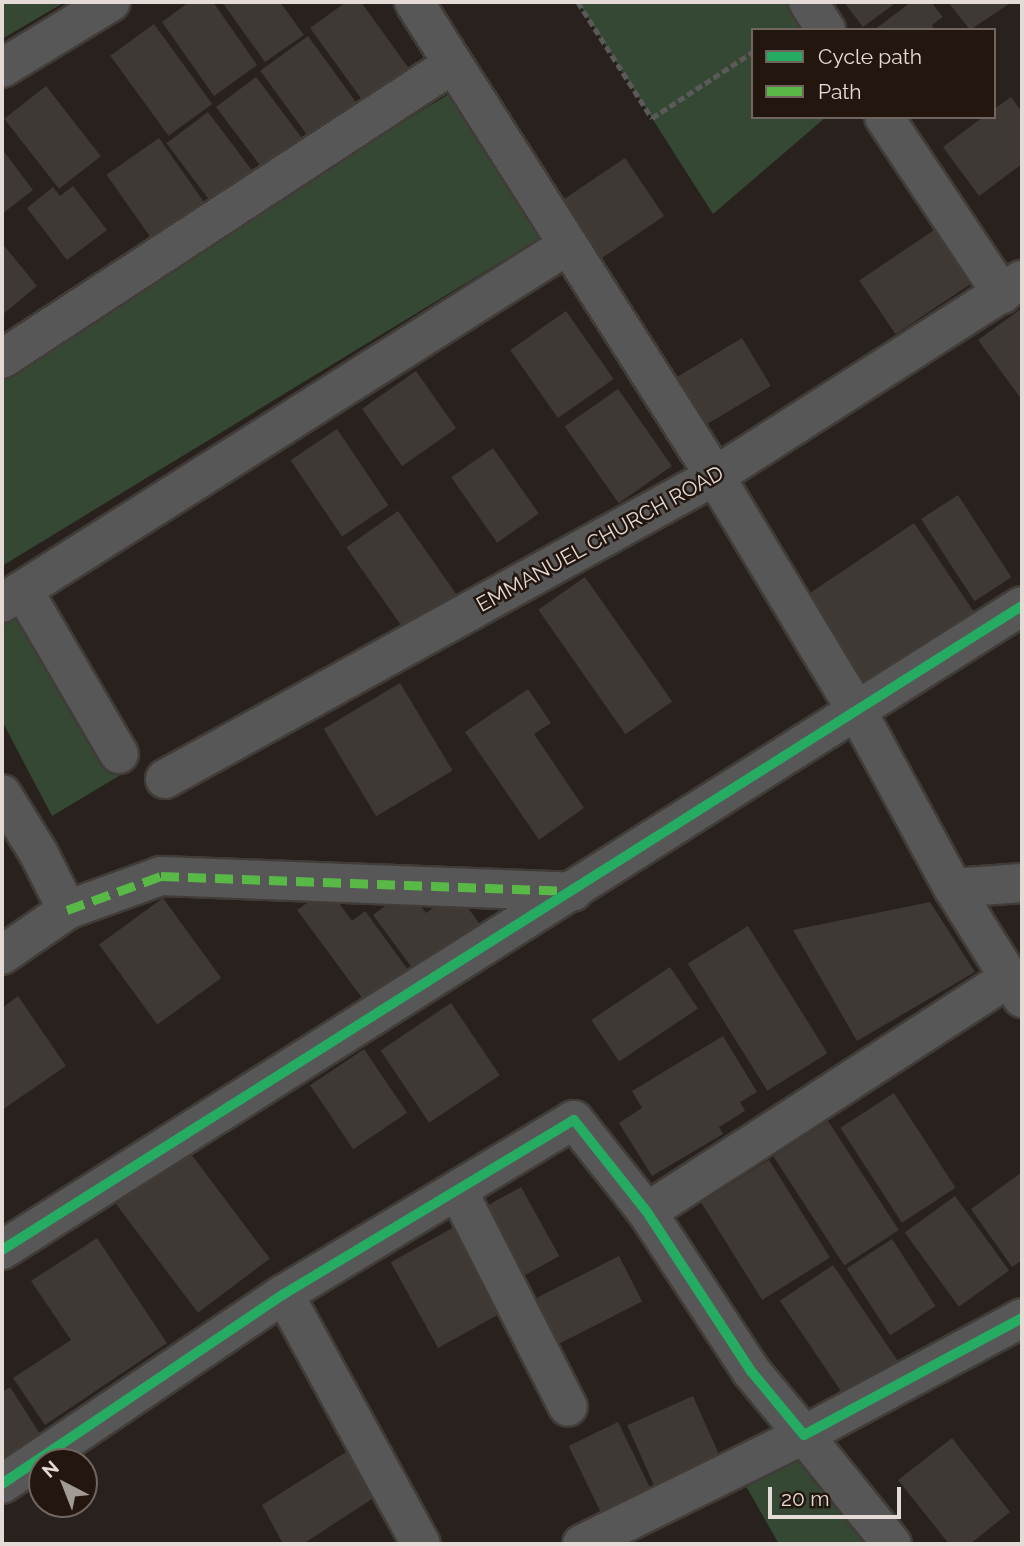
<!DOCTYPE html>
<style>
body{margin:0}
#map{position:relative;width:1024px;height:1546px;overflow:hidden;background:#28211d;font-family:Raleway,sans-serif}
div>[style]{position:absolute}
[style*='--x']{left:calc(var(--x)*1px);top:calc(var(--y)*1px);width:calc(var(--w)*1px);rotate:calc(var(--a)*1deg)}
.green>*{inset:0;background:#344833}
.building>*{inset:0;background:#3f3935;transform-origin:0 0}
.path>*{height:4.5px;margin-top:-2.25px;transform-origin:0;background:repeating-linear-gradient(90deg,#5b5959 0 7px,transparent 0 10.5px)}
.roads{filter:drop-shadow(2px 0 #413c38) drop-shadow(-2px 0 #413c38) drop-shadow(0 2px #413c38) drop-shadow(0 -2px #413c38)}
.street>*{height:38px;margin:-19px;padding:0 19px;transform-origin:19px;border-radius:19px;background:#575758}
.quiet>*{height:9px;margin-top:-4.5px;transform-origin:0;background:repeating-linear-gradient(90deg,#58b947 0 18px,transparent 0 27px)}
.cycleway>*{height:10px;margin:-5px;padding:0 5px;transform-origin:5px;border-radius:5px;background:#26ab63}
span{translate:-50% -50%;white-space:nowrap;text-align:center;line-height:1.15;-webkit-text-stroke:5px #23160f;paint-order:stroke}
.street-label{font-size:21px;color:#e4dbd6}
.frame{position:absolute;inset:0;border:4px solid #e4dbd6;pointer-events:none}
.legend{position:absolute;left:751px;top:28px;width:245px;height:91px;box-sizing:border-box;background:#23160f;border:2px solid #70655f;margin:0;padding:9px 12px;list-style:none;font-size:21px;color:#e4dbd6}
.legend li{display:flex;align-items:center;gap:14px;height:35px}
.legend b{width:35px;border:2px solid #70655f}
.north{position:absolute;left:28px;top:1448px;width:70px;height:70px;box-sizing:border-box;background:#23160f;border:2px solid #70655f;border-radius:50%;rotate:318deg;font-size:19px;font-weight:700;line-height:28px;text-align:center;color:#e4dbd6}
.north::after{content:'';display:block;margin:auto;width:24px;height:32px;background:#a29a95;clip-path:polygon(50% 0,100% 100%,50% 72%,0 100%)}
.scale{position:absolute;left:768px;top:1487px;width:133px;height:32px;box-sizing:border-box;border:4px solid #e4dbd6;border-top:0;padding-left:9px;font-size:21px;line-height:24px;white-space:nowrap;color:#e4dbd6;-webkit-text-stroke:5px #23160f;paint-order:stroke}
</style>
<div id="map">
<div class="green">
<i style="clip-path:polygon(2px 2px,65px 2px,2px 39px)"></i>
<i style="clip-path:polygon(578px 2px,788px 2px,804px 30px,753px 30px,753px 117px,826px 117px,713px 214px)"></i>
<i style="clip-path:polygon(457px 89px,540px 238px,2px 566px,2px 370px)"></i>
<i style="clip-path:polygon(26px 611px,129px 770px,52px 816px,2px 721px,2px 626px)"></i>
<i style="clip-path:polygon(795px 1447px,867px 1544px,779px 1544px,742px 1479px)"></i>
</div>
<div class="building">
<i style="clip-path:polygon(189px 2px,213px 2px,257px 65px,214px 96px,162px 22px)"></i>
<i style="clip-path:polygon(222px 2px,280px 2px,304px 35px,265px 62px)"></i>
<i style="clip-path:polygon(346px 2px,361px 2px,413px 74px,368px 108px,310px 28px)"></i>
<i style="clip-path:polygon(844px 2px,897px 2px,863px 27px)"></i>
<i style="clip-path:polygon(911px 2px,931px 2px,943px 17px,932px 25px,935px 30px,874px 30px)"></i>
<i style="clip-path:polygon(948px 2px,1012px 2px,970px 30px)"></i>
<i style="left:154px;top:24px;width:99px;height:54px;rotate:54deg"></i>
<i style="left:308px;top:36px;width:92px;height:59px;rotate:54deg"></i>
<i style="left:256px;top:77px;width:87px;height:50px;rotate:53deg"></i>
<i style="left:46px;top:86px;width:89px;height:53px;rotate:52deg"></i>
<i style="clip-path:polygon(1011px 97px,1022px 112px,1022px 164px,979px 196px,943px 147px,983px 117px,994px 117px,994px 109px)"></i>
<i style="left:208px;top:112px;width:82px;height:52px;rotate:53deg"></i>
<i style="left:159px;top:138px;width:88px;height:64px;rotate:55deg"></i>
<i style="clip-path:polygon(2px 149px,33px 190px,2px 214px)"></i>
<i style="left:625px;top:158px;width:70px;height:86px;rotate:56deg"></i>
<i style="clip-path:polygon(73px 186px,107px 230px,67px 260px,27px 208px,53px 187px,60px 196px)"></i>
<i style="left:943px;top:224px;width:65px;height:101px;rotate:56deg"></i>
<i style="clip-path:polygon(2px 243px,37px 286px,2px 315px)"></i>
<i style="clip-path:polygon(1022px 308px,1022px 400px,978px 340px)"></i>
<i style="left:566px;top:311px;width:83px;height:68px;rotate:55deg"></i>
<i style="left:742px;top:338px;width:56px;height:89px;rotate:59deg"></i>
<i style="left:416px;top:371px;width:70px;height:66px;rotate:55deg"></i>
<i style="left:618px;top:389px;width:94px;height:65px;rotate:55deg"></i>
<i style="left:337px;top:429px;width:92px;height:56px;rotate:56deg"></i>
<i style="left:493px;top:448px;width:80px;height:51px;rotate:55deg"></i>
<i style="left:958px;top:495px;width:98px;height:44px;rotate:57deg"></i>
<i style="left:398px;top:511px;width:105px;height:63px;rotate:55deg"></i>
<i style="left:914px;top:523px;width:114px;height:133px;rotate:56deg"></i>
<i style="left:585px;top:577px;width:152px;height:57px;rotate:55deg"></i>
<i style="left:400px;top:683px;width:102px;height:89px;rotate:59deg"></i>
<i style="clip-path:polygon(528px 689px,551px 723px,534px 734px,584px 808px,539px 840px,465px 732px)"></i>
<i style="clip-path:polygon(328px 888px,352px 921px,365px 911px,411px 974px,368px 1006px,297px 910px)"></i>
<i style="clip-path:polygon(408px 889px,426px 913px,456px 891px,481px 926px,416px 973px,373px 915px)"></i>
<i style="left:163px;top:898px;width:99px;height:79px;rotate:54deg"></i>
<i style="clip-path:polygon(930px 902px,975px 972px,857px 1041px,793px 930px)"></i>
<i style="left:748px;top:926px;width:150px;height:71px;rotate:58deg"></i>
<i style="left:670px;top:967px;width:50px;height:95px;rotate:56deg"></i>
<i style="clip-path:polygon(18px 996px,66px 1066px,2px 1110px,2px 1008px)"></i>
<i style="left:451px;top:1003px;width:87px;height:85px;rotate:56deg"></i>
<i style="clip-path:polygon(723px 1036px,757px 1092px,740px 1102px,745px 1111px,719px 1127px,723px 1134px,652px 1176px,619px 1123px,642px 1108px,632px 1091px)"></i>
<i style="left:364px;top:1049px;width:77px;height:65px;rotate:56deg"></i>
<i style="left:894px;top:1093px;width:113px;height:64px;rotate:57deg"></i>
<i style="left:828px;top:1121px;width:130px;height:65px;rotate:57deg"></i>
<i style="left:188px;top:1150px;width:136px;height:90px;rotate:53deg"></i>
<i style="left:769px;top:1160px;width:115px;height:80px;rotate:58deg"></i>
<i style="clip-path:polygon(1022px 1172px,1022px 1260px,1012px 1267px,971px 1209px)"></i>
<i style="left:521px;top:1187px;width:79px;height:45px;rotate:61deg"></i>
<i style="left:955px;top:1196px;width:92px;height:62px;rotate:54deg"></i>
<i style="left:465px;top:1221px;width:98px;height:85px;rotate:61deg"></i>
<i style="clip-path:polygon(97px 1238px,167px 1343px,45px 1425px,13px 1378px,71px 1340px,31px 1281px)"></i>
<i style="left:892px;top:1239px;width:80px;height:54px;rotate:57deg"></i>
<i style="left:619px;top:1256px;width:51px;height:101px;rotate:63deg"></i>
<i style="left:833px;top:1265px;width:121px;height:64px;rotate:56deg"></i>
<i style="clip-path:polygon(10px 1387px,49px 1448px,2px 1479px,2px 1392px)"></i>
<i style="left:693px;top:1396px;width:66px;height:72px;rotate:66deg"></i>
<i style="left:618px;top:1422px;width:93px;height:55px;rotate:64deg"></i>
<i style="clip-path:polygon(952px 1438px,1010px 1512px,970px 1544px,949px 1544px,898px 1480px)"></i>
<i style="clip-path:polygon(354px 1447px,378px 1495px,303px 1544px,283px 1544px,262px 1505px)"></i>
</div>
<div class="path">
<i style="--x:578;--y:2;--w:138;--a:57.5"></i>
<i style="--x:652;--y:118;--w:121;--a:-33.2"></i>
</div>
<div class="roads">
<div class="street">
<i style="--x:414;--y:2;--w:561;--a:57.58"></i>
<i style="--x:715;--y:476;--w:277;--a:58.9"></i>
<i style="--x:858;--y:713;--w:199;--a:61.5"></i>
<i style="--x:953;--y:888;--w:130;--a:57.9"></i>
<i style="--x:808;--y:2;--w:33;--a:57"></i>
<i style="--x:2;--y:68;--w:127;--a:-31.2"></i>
<i style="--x:884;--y:117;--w:213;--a:56.3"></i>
<i style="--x:2;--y:359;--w:539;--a:-33.19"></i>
<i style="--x:23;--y:590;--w:190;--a:59.7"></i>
<i style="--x:2;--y:603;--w:670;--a:-32.31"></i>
<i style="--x:165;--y:779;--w:628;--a:-28.85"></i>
<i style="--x:715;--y:476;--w:364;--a:-32.6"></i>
<i style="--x:2;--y:794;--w:70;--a:58.3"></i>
<i style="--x:39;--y:854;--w:63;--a:63.4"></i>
<i style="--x:953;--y:888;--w:69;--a:-4.1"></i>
<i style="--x:2;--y:955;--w:79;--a:-34.7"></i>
<i style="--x:67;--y:910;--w:100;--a:-19.9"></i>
<i style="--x:161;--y:876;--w:412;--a:2.2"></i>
<i style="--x:458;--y:1191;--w:242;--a:63"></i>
<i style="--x:647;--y:1212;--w:432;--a:-32.9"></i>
<i style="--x:2;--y:1250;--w:1206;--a:-32.27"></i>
<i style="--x:284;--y:1294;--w:285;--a:61.3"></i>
<i style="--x:2;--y:1484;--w:340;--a:-34"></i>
<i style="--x:284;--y:1294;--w:338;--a:-31"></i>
<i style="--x:574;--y:1120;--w:117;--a:51.6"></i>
<i style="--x:647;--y:1212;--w:190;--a:56.8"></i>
<i style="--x:751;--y:1371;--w:83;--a:50.4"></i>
<i style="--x:804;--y:1435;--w:247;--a:-28.2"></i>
<i style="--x:582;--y:1544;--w:247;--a:-26.2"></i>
<i style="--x:804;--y:1435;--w:140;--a:51.1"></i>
</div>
</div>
<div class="quiet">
<i style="--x:67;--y:910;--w:100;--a:-19.9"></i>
<i style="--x:161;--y:876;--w:405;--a:2.1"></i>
</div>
<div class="cycleway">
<i style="--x:2;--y:1250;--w:1206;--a:-32.27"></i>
<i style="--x:2;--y:1484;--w:340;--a:-34"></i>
<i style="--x:284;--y:1294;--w:338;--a:-31"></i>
<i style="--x:574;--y:1120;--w:117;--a:51.6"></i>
<i style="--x:647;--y:1212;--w:190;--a:56.8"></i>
<i style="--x:751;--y:1371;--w:83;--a:50.4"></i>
<i style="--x:804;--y:1435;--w:247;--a:-28.2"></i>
</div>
<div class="street-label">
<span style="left:600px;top:539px;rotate:-29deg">EMMANUEL CHURCH ROAD</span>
</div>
<div class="frame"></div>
<ul class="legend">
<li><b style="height:9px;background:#26ab63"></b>Cycle path</li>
<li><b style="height:9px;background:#58b947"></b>Path</li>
</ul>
<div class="north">N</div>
<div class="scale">20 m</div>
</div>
